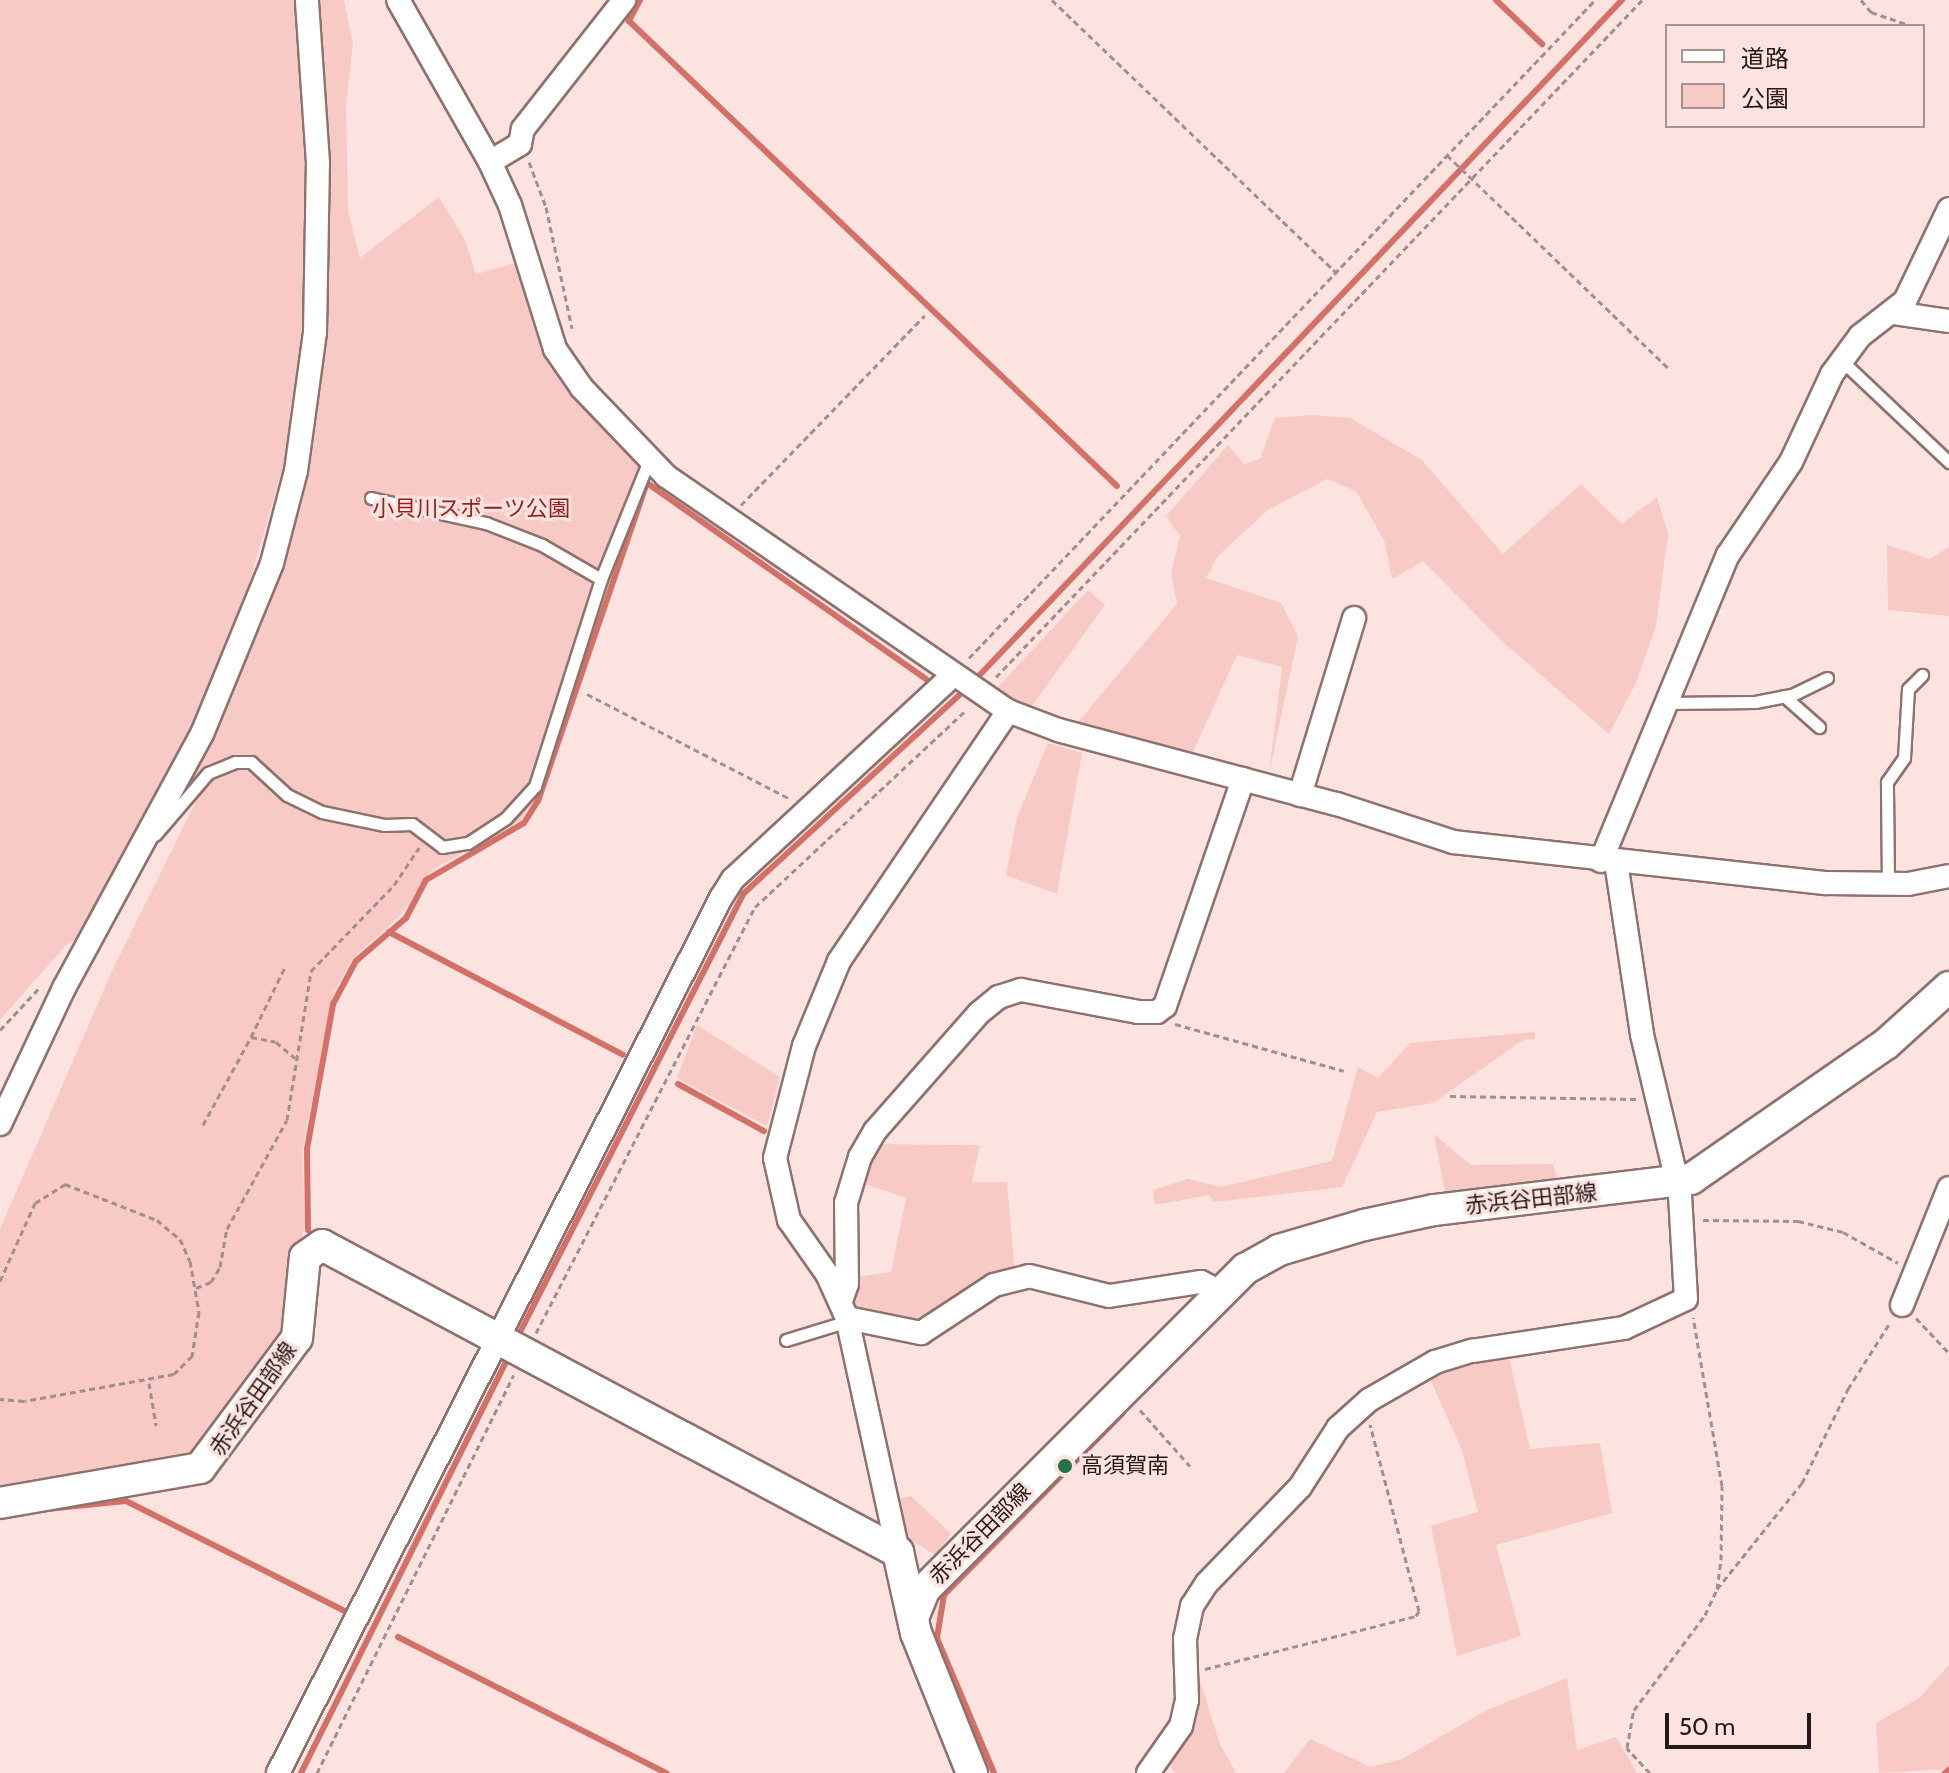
<!DOCTYPE html>
<meta charset="utf-8">
<style>
body{margin:0}
#map{position:relative;width:1949px;height:1773px;overflow:hidden;background:#fce3e0;font-family:Cabin,"Noto Sans JP",sans-serif}
div>[style]{position:absolute}
[style*='--x']{left:calc(var(--x)*1px);top:calc(var(--y)*1px);width:calc(var(--w)*1px);rotate:calc(var(--a)*1deg)}
.green>*{inset:0;background:#f8cac5}
.stream>*{height:6px;margin:-3px;padding:0 3px;transform-origin:3px;border-radius:3px;background:#d37169}
.path>*{height:3px;margin-top:-1.5px;transform-origin:0;background:repeating-linear-gradient(90deg,#a28f8d 0 6px,transparent 0 10px)}
.roads{filter:drop-shadow(2px 0 #8d726e) drop-shadow(-2px 0 #8d726e) drop-shadow(0 2px #8d726e) drop-shadow(0 -2px #8d726e)}
.lane>*{height:11px;margin:-5.5px;padding:0 5.5px;transform-origin:5.5px;border-radius:5.5px;background:#fff}
.street>*{height:22px;margin:-11px;padding:0 11px;transform-origin:11px;border-radius:11px;background:#fff}
.secondary>*{height:30px;margin:-15px;padding:0 15px;transform-origin:15px;border-radius:15px;background:#fff}
.dots>*{width:22px;height:22px;translate:-50% -50%;box-sizing:border-box;border:4px solid #fce3e0;border-radius:50%}
span{translate:-50% -50%;white-space:nowrap;text-align:center;line-height:1.15;-webkit-text-stroke:6px #fce3e0;paint-order:stroke}
.park-label{font-size:22px;color:#961f20}
.street-label{font-size:22px;color:#241918}
.poi-label{font-size:22px;color:#241918}
.left{translate:0 -50%;text-align:left}
.legend{position:absolute;left:1665px;top:24px;width:260px;height:104px;box-sizing:border-box;background:#fce3e0;border:2px solid #a69290;margin:0;padding:10px 14px;list-style:none;font-size:24px;color:#241918}
.legend li{display:flex;align-items:center;gap:16px;height:40px}
.legend b{width:40px;border:2px solid #a69290}
.scale{position:absolute;left:1665px;top:1713px;width:146px;height:36px;box-sizing:border-box;border:4px solid #241918;border-top:0;padding-left:10px;font-size:24px;line-height:28px;white-space:nowrap;color:#241918;-webkit-text-stroke:6px #fce3e0;paint-order:stroke}
</style>
<div id="map">
<div class="green">
<i style="clip-path:polygon(0 0,299px 0,310px 183px,303px 373px,291px 440px,225px 666px,81px 936px,65px 946px,0 1020px)"></i>
<i style="clip-path:polygon(316px 0,344px 0,353px 44px,346px 106px,348px 210px,360px 258px,439px 197px,465px 240px,476px 274px,516px 263px,547px 359px,646px 472px,535px 798px,521px 820px,432px 870px,399px 917px,352px 959px,332px 996px,302px 1152px,305px 1224px,294px 1270px,291px 1339px,208px 1454px,0 1493px,0 1229px,112px 971px,213px 767px,167px 818px,228px 702px,269px 608px,309px 458px,321px 372px,331px 181px,325px 160px)"></i>
<i style="clip-path:polygon(1313px 415px,1350px 418px,1422px 460px,1503px 554px,1581px 484px,1622px 524px,1657px 497px,1668px 534px,1656px 626px,1636px 683px,1609px 734px,1504px 643px,1423px 561px,1392px 579px,1384px 540px,1356px 491px,1327px 479px,1269px 509px,1218px 556px,1206px 578px,1281px 603px,1298px 636px,1269px 774px,1282px 667px,1237px 655px,1192px 754px,1074px 727px,1177px 604px,1171px 573px,1180px 536px,1166px 516px,1228px 445px,1244px 464px,1260px 459px,1275px 418px)"></i>
<i style="clip-path:polygon(1887px 545px,1930px 559px,1949px 547px,1949px 616px,1888px 610px)"></i>
<i style="clip-path:polygon(1088px 590px,1105px 605px,1029px 710px,998px 687px)"></i>
<i style="clip-path:polygon(1048px 743px,1082px 753px,1057px 894px,1006px 875px,1017px 817px)"></i>
<i style="clip-path:polygon(697px 1025px,780px 1077px,767px 1126px,677px 1078px)"></i>
<i style="clip-path:polygon(1535px 1032px,1535px 1039px,1523px 1040px,1433px 1103px,1377px 1112px,1342px 1187px,1214px 1202px,1209px 1195px,1155px 1205px,1153px 1190px,1188px 1179px,1221px 1187px,1332px 1161px,1358px 1067px,1378px 1078px,1410px 1043px)"></i>
<i style="clip-path:polygon(1434px 1134px,1471px 1165px,1553px 1164px,1558px 1180px,1445px 1192px)"></i>
<i style="clip-path:polygon(872px 1144px,980px 1145px,972px 1182px,1007px 1182px,1015px 1273px,926px 1319px,903px 1322px,855px 1307px,857px 1277px,891px 1272px,906px 1198px,863px 1183px)"></i>
<i style="clip-path:polygon(1509px 1357px,1530px 1449px,1600px 1443px,1612px 1513px,1496px 1545px,1521px 1636px,1457px 1656px,1431px 1526px,1478px 1512px,1462px 1450px,1429px 1377px,1456px 1363px)"></i>
<i style="clip-path:polygon(911px 1496px,951px 1534px,935px 1555px,908px 1538px,900px 1498px)"></i>
<i style="clip-path:polygon(1949px 1665px,1949px 1769px,1879px 1773px,1876px 1723px,1919px 1698px)"></i>
<i style="clip-path:polygon(1567px 1678px,1577px 1750px,1616px 1737px,1637px 1773px,1284px 1773px,1310px 1739px,1371px 1767px,1402px 1759px,1487px 1710px)"></i>
<i style="clip-path:polygon(1201px 1684px,1220px 1744px,1236px 1773px,1175px 1773px,1168px 1762px,1192px 1686px)"></i>
</div>
<div class="stream">
<i style="--x:640;--y:0;--w:24;--a:118"></i>
<i style="--x:629;--y:21;--w:674;--a:43.62"></i>
<i style="--x:1496;--y:0;--w:64;--a:43.7"></i>
<i style="--x:974;--y:681;--w:940;--a:-46.42"></i>
<i style="--x:389;--y:932;--w:264;--a:27.7"></i>
<i style="--x:678;--y:1084;--w:98;--a:28.7"></i>
<i style="--x:308;--y:1230;--w:81;--a:-90.7"></i>
<i style="--x:307;--y:1149;--w:147;--a:-79.8"></i>
<i style="--x:333;--y:1004;--w:49;--a:-61.9"></i>
<i style="--x:356;--y:961;--w:66;--a:-40.7"></i>
<i style="--x:406;--y:918;--w:43;--a:-62.2"></i>
<i style="--x:426;--y:880;--w:113;--a:-30.2"></i>
<i style="--x:524;--y:823;--w:26;--a:-58"></i>
<i style="--x:538;--y:801;--w:336;--a:-71.1"></i>
<i style="--x:647;--y:483;--w:341;--a:35.1"></i>
<i style="--x:517;--y:1338;--w:498;--a:-63"></i>
<i style="--x:743;--y:894;--w:303;--a:-42.6"></i>
<i style="--x:1143;--y:1392;--w:18;--a:-45"></i>
<i style="--x:47;--y:1509;--w:79;--a:-5.8"></i>
<i style="--x:126;--y:1501;--w:247;--a:26.7"></i>
<i style="--x:398;--y:1637;--w:301;--a:26.9"></i>
<i style="--x:301;--y:1773;--w:467;--a:-63.5"></i>
<i style="--x:994;--y:1773;--w:147;--a:-112.9"></i>
<i style="--x:937;--y:1638;--w:44;--a:-80.8"></i>
<i style="--x:944;--y:1595;--w:255;--a:-45.5"></i>
<i style="--x:1945;--y:1773;--w:5;--a:-37"></i>
</div>
<div class="path">
<i style="--x:1052;--y:0;--w:395;--a:43.8"></i>
<i style="--x:1861;--y:0;--w:16;--a:50"></i>
<i style="--x:1871;--y:12;--w:43;--a:18.9"></i>
<i style="--x:1447;--y:155;--w:308;--a:43.9"></i>
<i style="--x:529;--y:162;--w:48;--a:69.3"></i>
<i style="--x:546;--y:207;--w:124;--a:77.9"></i>
<i style="--x:741;--y:505;--w:264;--a:-45.9"></i>
<i style="--x:969;--y:658;--w:908;--a:-46.43"></i>
<i style="--x:996;--y:677;--w:936;--a:-46.34"></i>
<i style="--x:587;--y:694;--w:229;--a:27.3"></i>
<i style="--x:1175;--y:1024;--w:175;--a:15.5"></i>
<i style="--x:0;--y:1030;--w:60;--a:-47"></i>
<i style="--x:251;--y:1037;--w:80;--a:-64.1"></i>
<i style="--x:1450;--y:1096;--w:188;--a:0.9"></i>
<i style="--x:203;--y:1125;--w:100;--a:-61.4"></i>
<i style="--x:251;--y:1037;--w:25;--a:11"></i>
<i style="--x:276;--y:1042;--w:25;--a:40"></i>
<i style="--x:1703;--y:1220;--w:95;--a:0.6"></i>
<i style="--x:1798;--y:1221;--w:46;--a:13.7"></i>
<i style="--x:1843;--y:1232;--w:63;--a:29.4"></i>
<i style="--x:0;--y:1281;--w:85;--a:-65.8"></i>
<i style="--x:35;--y:1203;--w:36;--a:-32"></i>
<i style="--x:65;--y:1184;--w:99;--a:21.4"></i>
<i style="--x:157;--y:1220;--w:30;--a:40"></i>
<i style="--x:180;--y:1239;--w:24;--a:66"></i>
<i style="--x:190;--y:1261;--w:52;--a:80"></i>
<i style="--x:199;--y:1312;--w:45;--a:99"></i>
<i style="--x:192;--y:1356;--w:25;--a:135"></i>
<i style="--x:174;--y:1374;--w:152;--a:169.8"></i>
<i style="--x:24;--y:1401;--w:24;--a:-175"></i>
<i style="--x:196;--y:1288;--w:16;--a:-22"></i>
<i style="--x:211;--y:1282;--w:17;--a:-59"></i>
<i style="--x:220;--y:1267;--w:39;--a:-80"></i>
<i style="--x:227;--y:1229;--w:124;--a:-61.2"></i>
<i style="--x:287;--y:1120;--w:151;--a:-80.8"></i>
<i style="--x:311;--y:971;--w:120;--a:-46"></i>
<i style="--x:394;--y:885;--w:45;--a:-56"></i>
<i style="--x:1916;--y:1318;--w:48;--a:46.7"></i>
<i style="--x:536;--y:1333;--w:479;--a:-62.8"></i>
<i style="--x:755;--y:907;--w:290;--a:-43"></i>
<i style="--x:149;--y:1383;--w:43;--a:80.5"></i>
<i style="--x:1140;--y:1410;--w:75;--a:48.2"></i>
<i style="--x:1717;--y:1589;--w:136;--a:-51.3"></i>
<i style="--x:1802;--y:1483;--w:105;--a:-63.9"></i>
<i style="--x:1848;--y:1389;--w:80;--a:-57.7"></i>
<i style="--x:1205;--y:1669;--w:218;--a:-14.1"></i>
<i style="--x:1416;--y:1616;--w:6;--a:-59"></i>
<i style="--x:1419;--y:1611;--w:193;--a:-104.7"></i>
<i style="--x:317;--y:1773;--w:444;--a:-63.7"></i>
<i style="--x:1650;--y:1773;--w:34;--a:-133"></i>
<i style="--x:1627;--y:1748;--w:39;--a:-80"></i>
<i style="--x:1634;--y:1710;--w:119;--a:-53.2"></i>
<i style="--x:1705;--y:1615;--w:29;--a:-65"></i>
<i style="--x:1717;--y:1589;--w:29;--a:-82"></i>
<i style="--x:1721;--y:1560;--w:74;--a:-89.2"></i>
<i style="--x:1722;--y:1486;--w:171;--a:-99.7"></i>
</div>
<div class="roads">
<div class="lane">
<i style="--x:1841;--y:360;--w:149;--a:43.4"></i>
<i style="--x:371;--y:498;--w:118;--a:12.3"></i>
<i style="--x:486;--y:523;--w:60;--a:21.4"></i>
<i style="--x:542;--y:545;--w:68;--a:30"></i>
<i style="--x:1784;--y:696;--w:47;--a:41.5"></i>
<i style="--x:1666;--y:703;--w:89;--a:-0.6"></i>
<i style="--x:1755;--y:702;--w:38;--a:-11"></i>
<i style="--x:1792;--y:695;--w:39;--a:-26"></i>
<i style="--x:155;--y:835;--w:82;--a:-49.5"></i>
<i style="--x:208;--y:773;--w:29;--a:-22"></i>
<i style="--x:235;--y:762;--w:16;--a:0"></i>
<i style="--x:251;--y:762;--w:49;--a:42.5"></i>
<i style="--x:287;--y:795;--w:39;--a:26"></i>
<i style="--x:322;--y:812;--w:63;--a:11.8"></i>
<i style="--x:384;--y:825;--w:28;--a:-2"></i>
<i style="--x:412;--y:824;--w:38;--a:37"></i>
<i style="--x:442;--y:847;--w:26;--a:-9"></i>
<i style="--x:468;--y:843;--w:45;--a:-33.3"></i>
<i style="--x:506;--y:818;--w:43;--a:-47.8"></i>
<i style="--x:535;--y:786;--w:217;--a:-72.3"></i>
<i style="--x:601;--y:579;--w:128;--a:-68"></i>
<i style="--x:1888;--y:884;--w:102;--a:-90.6"></i>
<i style="--x:1887;--y:782;--w:29;--a:-55"></i>
<i style="--x:1904;--y:758;--w:69;--a:-86.7"></i>
<i style="--x:1908;--y:689;--w:20;--a:-45"></i>
<i style="--x:786;--y:1340;--w:65;--a:-17"></i>
</div>
<div class="street">
<i style="--x:398;--y:0;--w:186;--a:60.4"></i>
<i style="--x:490;--y:162;--w:47;--a:65.1"></i>
<i style="--x:510;--y:205;--w:151;--a:72.6"></i>
<i style="--x:555;--y:349;--w:47;--a:55.3"></i>
<i style="--x:582;--y:388;--w:122;--a:46.3"></i>
<i style="--x:666;--y:476;--w:415;--a:34.5"></i>
<i style="--x:1008;--y:711;--w:53;--a:20.8"></i>
<i style="--x:1058;--y:730;--w:289;--a:14.9"></i>
<i style="--x:1337;--y:804;--w:122;--a:18.1"></i>
<i style="--x:1453;--y:842;--w:376;--a:6.3"></i>
<i style="--x:1827;--y:883;--w:81;--a:0.7"></i>
<i style="--x:1908;--y:884;--w:42;--a:-11"></i>
<i style="--x:490;--y:162;--w:35;--a:-31"></i>
<i style="--x:520;--y:144;--w:15;--a:-79"></i>
<i style="--x:523;--y:129;--w:164;--a:-51.9"></i>
<i style="--x:1894;--y:313;--w:56;--a:8.3"></i>
<i style="--x:1300;--y:795;--w:185;--a:-73"></i>
<i style="--x:1601;--y:861;--w:331;--a:-67.5"></i>
<i style="--x:1728;--y:555;--w:112;--a:-55.9"></i>
<i style="--x:1791;--y:462;--w:97;--a:-65"></i>
<i style="--x:1832;--y:374;--w:47;--a:-53.6"></i>
<i style="--x:1860;--y:336;--w:57;--a:-37.9"></i>
<i style="--x:1905;--y:301;--w:102;--a:-64.4"></i>
<i style="--x:0;--y:1124;--w:150;--a:-64.8"></i>
<i style="--x:64;--y:988;--w:289;--a:-61.5"></i>
<i style="--x:202;--y:734;--w:185;--a:-67.7"></i>
<i style="--x:272;--y:563;--w:95;--a:-75.4"></i>
<i style="--x:296;--y:471;--w:140;--a:-82.2"></i>
<i style="--x:315;--y:332;--w:169;--a:-89"></i>
<i style="--x:318;--y:163;--w:163;--a:-93.9"></i>
<i style="--x:841;--y:1301;--w:18;--a:-71"></i>
<i style="--x:847;--y:1284;--w:81;--a:-90.7"></i>
<i style="--x:846;--y:1203;--w:48;--a:-73.1"></i>
<i style="--x:860;--y:1157;--w:30;--a:-60"></i>
<i style="--x:875;--y:1131;--w:157;--a:-48.6"></i>
<i style="--x:979;--y:1013;--w:26;--a:-39"></i>
<i style="--x:999;--y:997;--w:23;--a:-18"></i>
<i style="--x:1021;--y:990;--w:119;--a:10.6"></i>
<i style="--x:1138;--y:1012;--w:19;--a:0"></i>
<i style="--x:1157;--y:1012;--w:10;--a:-37"></i>
<i style="--x:1165;--y:1006;--w:240;--a:-71"></i>
<i style="--x:1902;--y:1305;--w:126;--a:-68.1"></i>
<i style="--x:847;--y:1318;--w:76;--a:11.5"></i>
<i style="--x:921;--y:1333;--w:87;--a:-33.3"></i>
<i style="--x:994;--y:1285;--w:36;--a:-14"></i>
<i style="--x:1029;--y:1276;--w:82;--a:14"></i>
<i style="--x:1109;--y:1296;--w:93;--a:-8.7"></i>
<i style="--x:1201;--y:1282;--w:20;--a:27"></i>
<i style="--x:898;--y:1552;--w:239;--a:-102.3"></i>
<i style="--x:847;--y:1318;--w:48;--a:-114.4"></i>
<i style="--x:827;--y:1274;--w:66;--a:-125.1"></i>
<i style="--x:789;--y:1220;--w:64;--a:-102.7"></i>
<i style="--x:775;--y:1158;--w:116;--a:-75.5"></i>
<i style="--x:804;--y:1046;--w:92;--a:-67.6"></i>
<i style="--x:839;--y:961;--w:302;--a:-55.9"></i>
<i style="--x:278;--y:1773;--w:981;--a:-63.15"></i>
<i style="--x:721;--y:898;--w:22;--a:-58"></i>
<i style="--x:733;--y:879;--w:300;--a:-42.8"></i>
<i style="--x:1148;--y:1773;--w:57;--a:-54.9"></i>
<i style="--x:1181;--y:1726;--w:27;--a:-77"></i>
<i style="--x:1187;--y:1700;--w:61;--a:-91.9"></i>
<i style="--x:1185;--y:1639;--w:34;--a:-78"></i>
<i style="--x:1192;--y:1606;--w:27;--a:-57"></i>
<i style="--x:1207;--y:1583;--w:134;--a:-45.9"></i>
<i style="--x:1300;--y:1487;--w:70;--a:-57.2"></i>
<i style="--x:1338;--y:1428;--w:42;--a:-42.1"></i>
<i style="--x:1369;--y:1400;--w:76;--a:-29.9"></i>
<i style="--x:1435;--y:1362;--w:39;--a:-17"></i>
<i style="--x:1472;--y:1351;--w:154;--a:-8.6"></i>
<i style="--x:1624;--y:1328;--w:68;--a:-25.1"></i>
<i style="--x:1686;--y:1299;--w:105;--a:-93.3"></i>
<i style="--x:1680;--y:1194;--w:164;--a:-103.4"></i>
<i style="--x:1642;--y:1034;--w:173;--a:-98.6"></i>
</div>
<div class="secondary">
<i style="--x:0;--y:1503;--w:203;--a:-9.9"></i>
<i style="--x:200;--y:1468;--w:162;--a:-53.3"></i>
<i style="--x:297;--y:1338;--w:81;--a:-84.4"></i>
<i style="--x:305;--y:1257;--w:21;--a:-35"></i>
<i style="--x:322;--y:1245;--w:653;--a:28.06"></i>
<i style="--x:898;--y:1552;--w:83;--a:77.5"></i>
<i style="--x:916;--y:1633;--w:151;--a:68.2"></i>
<i style="--x:913;--y:1618;--w:31;--a:-68"></i>
<i style="--x:925;--y:1589;--w:453;--a:-45"></i>
<i style="--x:1245;--y:1269;--w:39;--a:-29"></i>
<i style="--x:1279;--y:1250;--w:89;--a:-16.4"></i>
<i style="--x:1364;--y:1225;--w:72;--a:-12.1"></i>
<i style="--x:1434;--y:1210;--w:259;--a:-6.9"></i>
<i style="--x:1691;--y:1179;--w:237;--a:-34.7"></i>
<i style="--x:1886;--y:1044;--w:85;--a:-42.1"></i>
</div>
</div>
<div class="dots">
<i style="left:1065px;top:1466px;background:#237344"></i>
</div>
<div class="park-label">
<span style="left:471px;top:509px">小貝川スポーツ公園</span>
</div>
<div class="street-label">
<span style="left:1531px;top:1199px;rotate:-6deg">赤浜谷田部線</span>
<span style="left:253px;top:1399px;rotate:-55deg">赤浜谷田部線</span>
<span style="left:980px;top:1534px;rotate:-45deg">赤浜谷田部線</span>
</div>
<div class="poi-label">
<span class="left" style="left:1081px;top:1466px">高須賀南</span>
</div>
<ul class="legend">
<li><b style="height:10px;background:#fff"></b>道路</li>
<li><b style="height:22px;background:#f8cac5"></b>公園</li>
</ul>
<div class="scale">50 m</div>
</div>
